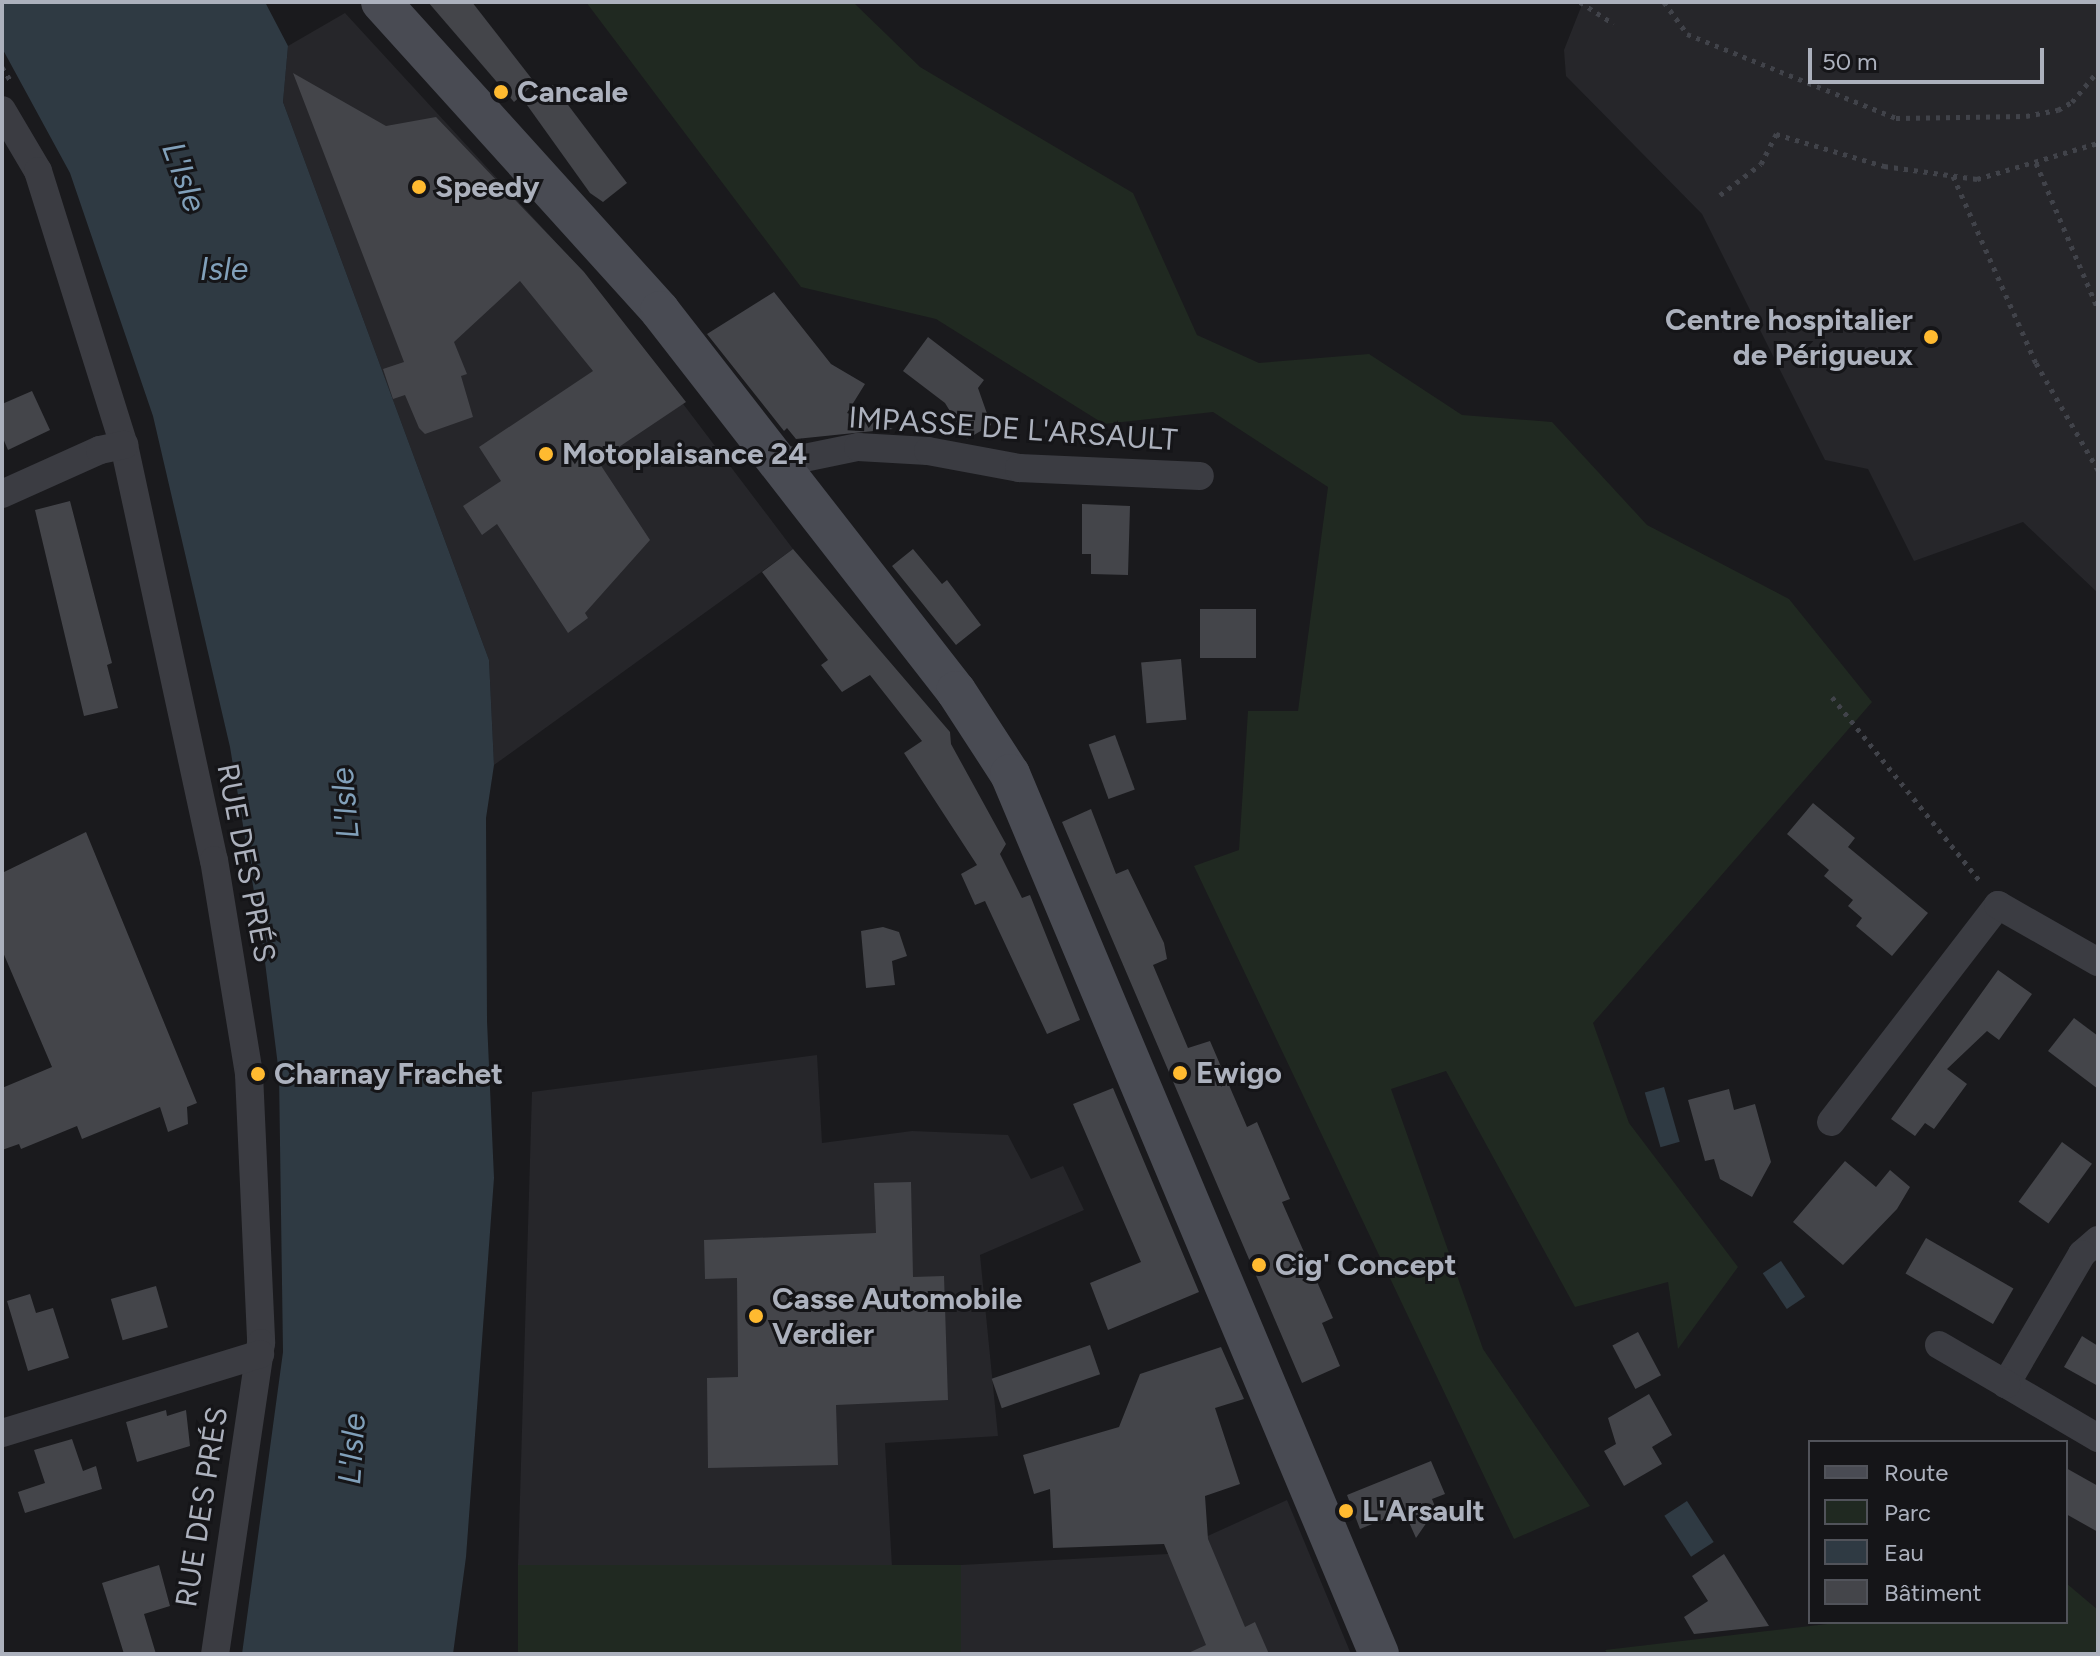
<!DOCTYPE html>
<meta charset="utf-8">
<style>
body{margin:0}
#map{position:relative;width:2100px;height:1656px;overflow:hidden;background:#1a1a1d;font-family:Figtree,sans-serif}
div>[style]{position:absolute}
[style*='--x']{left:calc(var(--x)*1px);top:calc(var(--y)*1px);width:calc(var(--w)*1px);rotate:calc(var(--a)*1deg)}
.built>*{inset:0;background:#26262a}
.green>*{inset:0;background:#202921;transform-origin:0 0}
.water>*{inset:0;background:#2f3a43;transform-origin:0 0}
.building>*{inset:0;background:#44454a;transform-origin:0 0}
.path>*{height:5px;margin-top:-2.5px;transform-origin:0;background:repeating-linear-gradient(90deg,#41434a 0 4px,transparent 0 10px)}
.street>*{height:28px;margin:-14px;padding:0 14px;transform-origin:14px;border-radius:14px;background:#3b3c42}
.secondary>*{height:40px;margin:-20px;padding:0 20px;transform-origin:20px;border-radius:20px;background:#494b53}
.dots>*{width:22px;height:22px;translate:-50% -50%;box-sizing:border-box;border:4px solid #151518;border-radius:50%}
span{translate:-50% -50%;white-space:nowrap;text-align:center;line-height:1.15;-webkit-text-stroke:6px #151518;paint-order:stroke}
.poi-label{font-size:30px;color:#acb1bd;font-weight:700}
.left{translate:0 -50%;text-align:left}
.right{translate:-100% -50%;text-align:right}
.street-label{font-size:30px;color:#acb1bd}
.water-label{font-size:32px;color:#81a0ba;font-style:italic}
.frame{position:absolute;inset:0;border:4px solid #acb1bd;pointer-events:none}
.legend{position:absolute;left:1808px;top:1440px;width:260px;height:184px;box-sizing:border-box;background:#151518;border:2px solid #51535a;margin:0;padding:10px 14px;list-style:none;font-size:24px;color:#acb1bd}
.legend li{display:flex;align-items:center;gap:16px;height:40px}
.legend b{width:40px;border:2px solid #51535a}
.scale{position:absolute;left:1808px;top:48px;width:236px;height:36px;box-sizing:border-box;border:4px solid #acb1bd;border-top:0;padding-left:10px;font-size:24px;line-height:28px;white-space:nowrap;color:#acb1bd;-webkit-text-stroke:6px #151518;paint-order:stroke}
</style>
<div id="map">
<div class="built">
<i style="clip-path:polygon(1583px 2px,2098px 2px,2098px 593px,2023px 522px,1914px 561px,1868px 469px,1825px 460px,1702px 214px,1566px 76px,1564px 50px)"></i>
<i style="clip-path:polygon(345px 13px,584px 273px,793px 549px,494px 765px,489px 660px,283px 102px,288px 46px)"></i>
<i style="clip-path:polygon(817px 1055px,822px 1143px,912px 1131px,1008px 1135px,1031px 1179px,1063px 1166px,1084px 1210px,980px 1255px,998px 1436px,885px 1443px,892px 1567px,518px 1565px,532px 1092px)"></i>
<i style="clip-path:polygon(1287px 1500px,1351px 1654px,961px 1654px,961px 1565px,1168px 1554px)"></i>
</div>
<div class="green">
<i style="clip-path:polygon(586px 2px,853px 2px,920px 67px,1133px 193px,1197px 335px,1259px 363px,1369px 354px,1462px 415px,1552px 422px,1647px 525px,1789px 599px,1872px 702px,1593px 1023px,1629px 1123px,1738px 1267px,1678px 1349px,1668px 1282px,1575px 1307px,1446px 1071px,1391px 1089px,1483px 1349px,1590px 1506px,1514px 1539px,1194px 866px,1239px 850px,1248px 711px,1298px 711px,1328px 487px,1213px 412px,1104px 424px,936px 319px,801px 287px)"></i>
<i style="left:518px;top:1565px;width:443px;height:91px"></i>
<i style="clip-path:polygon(2066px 1583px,2098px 1610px,2098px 1654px,1608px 1654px,1605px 1650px,1844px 1622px,2066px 1622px)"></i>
</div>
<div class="water">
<i style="clip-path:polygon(2px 2px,265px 2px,288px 46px,283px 102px,489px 660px,494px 765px,486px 818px,487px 1021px,494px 1178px,466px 1557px,453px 1654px,242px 1654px,283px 1352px,279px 1074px,263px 946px,230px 747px,153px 416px,70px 173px,2px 48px)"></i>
<i style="left:1664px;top:1087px;width:57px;height:20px;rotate:74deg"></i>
<i style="left:1781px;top:1261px;width:43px;height:22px;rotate:56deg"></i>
<i style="left:1687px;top:1501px;width:49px;height:27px;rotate:57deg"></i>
</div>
<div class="building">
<i style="clip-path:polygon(428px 2px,472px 2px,535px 83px,514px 102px)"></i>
<i style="clip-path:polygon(293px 73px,386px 126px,436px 117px,584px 272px,686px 402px,598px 461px,650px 540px,585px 613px,588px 618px,568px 633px,497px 524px,482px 535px,463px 506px,501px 481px,479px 447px,593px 371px,520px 281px,454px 342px,467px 374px,461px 376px,473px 417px,425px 434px,419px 428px,405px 395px,393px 399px,383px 369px,404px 362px)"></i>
<i style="clip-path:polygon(553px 85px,627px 183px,603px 202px,590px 193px,527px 105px)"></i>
<i style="clip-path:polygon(774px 292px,831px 364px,865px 384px,847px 413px,893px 429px,796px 439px,787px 428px,784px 431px,707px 334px)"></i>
<i style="clip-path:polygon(928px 337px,984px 380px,978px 388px,991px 425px,967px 439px,945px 403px,903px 371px)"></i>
<i style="clip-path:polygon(32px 391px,50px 430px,8px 450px,2px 436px,2px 404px)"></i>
<i style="clip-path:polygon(70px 501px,112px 663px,107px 665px,118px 708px,84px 716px,35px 510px)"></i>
<i style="clip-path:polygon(1082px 504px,1130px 506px,1128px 575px,1091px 574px,1091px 554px,1082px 554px)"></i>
<i style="clip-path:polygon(793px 549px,950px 732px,951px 744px,1006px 844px,1000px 854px,1022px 898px,1030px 895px,1080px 1020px,1047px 1034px,985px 901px,975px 905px,961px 874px,977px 865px,904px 753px,922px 741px,870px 675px,842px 692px,821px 665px,828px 660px,762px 572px)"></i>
<i style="clip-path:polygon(913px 549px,942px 584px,947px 580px,981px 625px,956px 645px,892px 566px)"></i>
<i style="left:1256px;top:609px;width:49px;height:56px;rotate:90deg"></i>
<i style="left:1181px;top:659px;width:61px;height:40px;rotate:85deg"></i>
<i style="left:1115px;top:735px;width:58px;height:28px;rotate:70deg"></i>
<i style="clip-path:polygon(1813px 803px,1855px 838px,1848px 847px,1928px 913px,1892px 956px,1856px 926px,1862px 918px,1848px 906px,1853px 900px,1824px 876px,1829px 870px,1787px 834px)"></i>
<i style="clip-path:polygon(1091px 809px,1116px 874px,1128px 869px,1164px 943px,1167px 959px,1153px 965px,1188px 1048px,1210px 1041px,1247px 1127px,1257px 1122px,1290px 1199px,1282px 1202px,1333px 1318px,1322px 1323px,1340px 1366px,1302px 1383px,1062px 822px)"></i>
<i style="clip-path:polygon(86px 832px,197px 1103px,187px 1107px,188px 1124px,168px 1132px,160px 1107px,82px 1139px,77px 1126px,21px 1149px,19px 1144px,2px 1150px,2px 1088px,52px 1067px,2px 950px,2px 873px)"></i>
<i style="clip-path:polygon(883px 927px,899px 932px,907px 956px,892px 961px,895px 985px,866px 988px,861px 931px)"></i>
<i style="clip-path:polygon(1998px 970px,2032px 994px,1999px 1040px,1987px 1031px,1947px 1069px,1967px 1084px,1934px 1129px,1925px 1123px,1915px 1136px,1891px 1119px)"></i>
<i style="clip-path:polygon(2074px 1018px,2098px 1036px,2098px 1089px,2048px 1051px)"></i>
<i style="clip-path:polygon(1113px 1088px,1199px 1292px,1108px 1330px,1090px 1283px,1141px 1262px,1073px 1104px)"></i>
<i style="clip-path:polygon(1729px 1089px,1734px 1110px,1755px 1104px,1771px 1162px,1752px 1197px,1720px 1179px,1714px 1159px,1705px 1161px,1688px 1100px)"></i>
<i style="left:2062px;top:1142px;width:37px;height:74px;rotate:36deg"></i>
<i style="clip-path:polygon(1845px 1161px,1876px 1187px,1890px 1170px,1910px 1187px,1897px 1209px,1843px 1265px,1793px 1222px)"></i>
<i style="clip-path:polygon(911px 1182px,913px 1277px,944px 1276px,948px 1400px,836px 1405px,838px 1465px,708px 1468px,707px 1378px,738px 1377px,737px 1278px,705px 1279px,704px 1240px,876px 1233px,874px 1183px)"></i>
<i style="left:1926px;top:1238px;width:101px;height:41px;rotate:30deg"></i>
<i style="left:156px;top:1286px;width:43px;height:47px;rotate:74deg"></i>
<i style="clip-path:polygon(30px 1294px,36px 1313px,53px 1308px,69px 1358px,28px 1371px,7px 1301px)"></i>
<i style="left:1638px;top:1332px;width:49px;height:29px;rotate:62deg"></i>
<i style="clip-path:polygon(2082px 1336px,2098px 1346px,2098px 1386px,2064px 1367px)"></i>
<i style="left:1090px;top:1345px;width:31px;height:104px;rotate:71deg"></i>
<i style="clip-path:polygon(1221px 1347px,1244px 1399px,1215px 1408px,1240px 1484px,1205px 1496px,1208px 1539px,1245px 1627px,1255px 1622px,1269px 1654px,1186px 1654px,1206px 1645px,1164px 1544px,1053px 1548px,1050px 1489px,1034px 1494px,1023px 1455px,1119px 1427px,1140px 1374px)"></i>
<i style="clip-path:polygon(1649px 1394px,1672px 1435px,1652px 1447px,1662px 1464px,1624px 1486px,1604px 1451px,1616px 1444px,1608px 1418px)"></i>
<i style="clip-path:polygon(166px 1410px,167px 1416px,186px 1410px,190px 1446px,137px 1462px,126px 1422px)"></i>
<i style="clip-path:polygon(72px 1439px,83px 1471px,96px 1466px,102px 1489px,25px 1513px,18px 1492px,45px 1483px,34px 1450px)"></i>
<i style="clip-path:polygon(1431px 1461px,1445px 1494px,1432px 1499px,1436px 1509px,1416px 1538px,1404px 1511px,1360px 1529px,1347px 1495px)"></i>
<i style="clip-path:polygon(2066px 1468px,2098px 1486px,2098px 1532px,2066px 1514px)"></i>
<i style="clip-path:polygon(1724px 1554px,1769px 1626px,1694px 1634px,1684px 1617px,1708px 1601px,1692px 1576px)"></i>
<i style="clip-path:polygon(159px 1565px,170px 1606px,144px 1614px,156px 1654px,124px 1654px,102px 1583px)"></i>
</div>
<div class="path">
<i style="--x:1580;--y:2;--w:40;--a:32.9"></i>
<i style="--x:1664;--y:2;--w:39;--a:54"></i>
<i style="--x:1687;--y:34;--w:225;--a:21.9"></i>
<i style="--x:1896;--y:118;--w:130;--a:-0.9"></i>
<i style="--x:2026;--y:116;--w:33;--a:-11"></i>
<i style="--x:2058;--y:110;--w:16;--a:-30"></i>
<i style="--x:2072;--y:102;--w:40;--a:-50"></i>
<i style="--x:2;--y:67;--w:19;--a:58"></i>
<i style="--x:2036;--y:163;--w:159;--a:67"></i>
<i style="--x:1953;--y:176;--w:205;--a:66.1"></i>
<i style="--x:2036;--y:363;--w:124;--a:59.9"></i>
<i style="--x:1720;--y:195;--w:51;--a:-37.1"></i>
<i style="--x:1761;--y:164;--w:34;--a:-63"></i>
<i style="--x:1776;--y:134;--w:113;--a:16.5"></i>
<i style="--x:1884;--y:166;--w:94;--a:8"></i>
<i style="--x:1977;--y:179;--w:126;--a:-16.6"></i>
<i style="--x:1832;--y:697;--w:238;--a:51.2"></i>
</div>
<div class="street">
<i style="--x:2;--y:110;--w:71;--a:59.5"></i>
<i style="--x:38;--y:171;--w:287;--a:72.6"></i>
<i style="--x:124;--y:445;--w:425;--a:77.8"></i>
<i style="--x:214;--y:860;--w:217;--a:80.7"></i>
<i style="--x:249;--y:1074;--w:269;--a:87.4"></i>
<i style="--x:261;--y:1343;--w:314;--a:98.4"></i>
<i style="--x:775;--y:464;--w:85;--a:-11.6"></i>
<i style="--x:858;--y:447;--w:70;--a:3.3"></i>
<i style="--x:928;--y:451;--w:93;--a:10.6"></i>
<i style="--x:1019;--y:468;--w:181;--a:2.5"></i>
<i style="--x:2;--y:494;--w:107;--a:-24.2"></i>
<i style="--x:100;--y:450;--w:25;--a:-12"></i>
<i style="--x:1831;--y:1122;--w:274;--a:-52.4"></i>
<i style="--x:1998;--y:905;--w:115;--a:29.7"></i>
<i style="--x:2098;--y:1240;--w:21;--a:139"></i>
<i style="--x:2082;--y:1254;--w:151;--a:120.3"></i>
<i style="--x:2006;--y:1384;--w:107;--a:30.4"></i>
<i style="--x:1939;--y:1345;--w:78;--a:30.2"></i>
<i style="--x:2;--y:1433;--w:270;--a:-17"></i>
</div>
<div class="secondary">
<i style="--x:381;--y:2;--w:416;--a:47.9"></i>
<i style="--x:660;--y:311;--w:482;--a:52.1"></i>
<i style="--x:956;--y:691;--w:99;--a:57"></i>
<i style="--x:1010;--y:774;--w:954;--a:67.25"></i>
</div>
<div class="dots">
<i style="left:501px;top:92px;background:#ffba30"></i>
<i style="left:419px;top:187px;background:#ffba30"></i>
<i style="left:1931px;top:337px;background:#ffba30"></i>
<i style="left:546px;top:454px;background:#ffba30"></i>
<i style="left:1180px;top:1073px;background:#ffba30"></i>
<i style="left:258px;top:1074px;background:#ffba30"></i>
<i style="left:1259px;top:1265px;background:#ffba30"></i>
<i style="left:756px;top:1316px;background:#ffba30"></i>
<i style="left:1346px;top:1511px;background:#ffba30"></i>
</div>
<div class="poi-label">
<span class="left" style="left:517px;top:92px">Cancale</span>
<span class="left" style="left:435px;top:187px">Speedy</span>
<span class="right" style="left:1913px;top:337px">Centre hospitalier<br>de Périgueux</span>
<span class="left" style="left:562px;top:454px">Motoplaisance 24</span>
<span class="left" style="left:1196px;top:1073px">Ewigo</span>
<span class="left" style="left:274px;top:1074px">Charnay Frachet</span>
<span class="left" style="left:1275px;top:1265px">Cig' Concept</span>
<span class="left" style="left:772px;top:1316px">Casse Automobile<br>Verdier</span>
<span class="left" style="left:1362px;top:1511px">L'Arsault</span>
</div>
<div class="street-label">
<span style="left:1013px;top:429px;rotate:4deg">IMPASSE DE L'ARSAULT</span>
<span style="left:246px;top:863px;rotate:79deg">RUE DES PRÉS</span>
<span style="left:202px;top:1507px;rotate:-81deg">RUE DES PRÉS</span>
</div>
<div class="water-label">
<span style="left:184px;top:177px;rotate:70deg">L'Isle</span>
<span style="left:224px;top:269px">Isle</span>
<span style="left:345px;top:803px;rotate:-95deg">L'Isle</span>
<span style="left:352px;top:1449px;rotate:-86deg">L'Isle</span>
</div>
<div class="frame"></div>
<ul class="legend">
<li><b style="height:10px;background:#494b53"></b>Route</li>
<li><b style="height:22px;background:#202921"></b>Parc</li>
<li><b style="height:22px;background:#2f3a43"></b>Eau</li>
<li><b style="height:22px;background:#44454a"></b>Bâtiment</li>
</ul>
<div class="scale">50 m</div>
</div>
